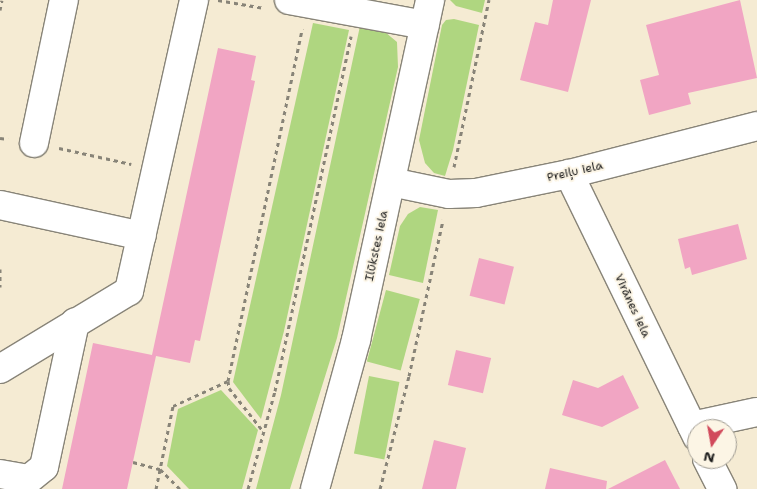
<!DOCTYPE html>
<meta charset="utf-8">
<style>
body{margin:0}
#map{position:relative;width:757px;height:489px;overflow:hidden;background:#f5ebd3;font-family:"Shantell Sans",sans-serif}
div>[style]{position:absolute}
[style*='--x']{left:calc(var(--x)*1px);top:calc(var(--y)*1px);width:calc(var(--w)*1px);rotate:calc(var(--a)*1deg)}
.green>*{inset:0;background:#afd680;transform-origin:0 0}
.building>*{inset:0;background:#f1a5c3;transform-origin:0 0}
.path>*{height:3px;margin-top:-1.5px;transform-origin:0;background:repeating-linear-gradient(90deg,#888478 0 4px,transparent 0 8px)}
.roads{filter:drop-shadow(1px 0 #888478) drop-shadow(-1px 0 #888478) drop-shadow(0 1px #888478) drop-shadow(0 -1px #888478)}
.minor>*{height:28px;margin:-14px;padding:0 14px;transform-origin:14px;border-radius:14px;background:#fff}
span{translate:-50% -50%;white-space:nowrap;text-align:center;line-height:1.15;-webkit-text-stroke:4px #fcf5e5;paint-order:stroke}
.street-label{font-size:12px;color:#1c1c1c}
.north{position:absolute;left:687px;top:419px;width:50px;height:50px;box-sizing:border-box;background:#fcf5e5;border:1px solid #a29e95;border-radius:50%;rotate:192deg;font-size:14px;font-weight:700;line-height:20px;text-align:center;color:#1c1c1c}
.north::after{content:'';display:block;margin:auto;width:18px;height:22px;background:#d1495b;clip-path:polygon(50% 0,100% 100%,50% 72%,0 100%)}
</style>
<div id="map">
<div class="green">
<i style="clip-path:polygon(450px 0,485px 0,482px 13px,456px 6px)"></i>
<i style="clip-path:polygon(454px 19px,479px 25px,453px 150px,445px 176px,434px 173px,425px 163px,419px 140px,442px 25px,446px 20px)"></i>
<i style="clip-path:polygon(313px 23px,349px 30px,284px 331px,261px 419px,233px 382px)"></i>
<i style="clip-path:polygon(360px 26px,385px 32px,397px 42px,398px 67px,337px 338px,290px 489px,256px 489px,281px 395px)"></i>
<i style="clip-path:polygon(420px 207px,438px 210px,423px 283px,389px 275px,400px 226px,408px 214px)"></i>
<i style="left:386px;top:290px;width:35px;height:74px;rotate:15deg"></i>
<i style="left:369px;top:376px;width:31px;height:79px;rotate:11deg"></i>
<i style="clip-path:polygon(221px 390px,258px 430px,242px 489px,189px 489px,167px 466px,178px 409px)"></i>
</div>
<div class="building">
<i style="clip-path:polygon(553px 0,591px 0,568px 92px,520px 80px,535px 22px,548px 25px)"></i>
<i style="clip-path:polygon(740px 0,757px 78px,688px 93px,691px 104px,649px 115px,640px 80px,659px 75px,646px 25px)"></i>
<i style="clip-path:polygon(218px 48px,256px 56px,251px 80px,255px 81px,200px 341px,195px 340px,190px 363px,156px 356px,127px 489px,62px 489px,93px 343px,152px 355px)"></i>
<i style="clip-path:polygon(738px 224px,747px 259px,692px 275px,690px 267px,685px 269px,678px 239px)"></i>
<i style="left:479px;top:258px;width:36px;height:39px;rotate:14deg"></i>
<i style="left:456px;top:350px;width:36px;height:36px;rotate:13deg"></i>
<i style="clip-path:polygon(623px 375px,639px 408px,602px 427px,562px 415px,573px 380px,598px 388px)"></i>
<i style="clip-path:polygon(434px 440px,466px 448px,456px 489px,422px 489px)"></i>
<i style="clip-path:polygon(665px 460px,680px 489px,608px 489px)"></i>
<i style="clip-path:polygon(550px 468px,607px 481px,606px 489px,545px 489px)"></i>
</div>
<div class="path">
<i style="--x:218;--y:0;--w:47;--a:9.9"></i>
<i style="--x:0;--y:10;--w:10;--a:-79"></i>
<i style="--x:0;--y:138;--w:8;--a:7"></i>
<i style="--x:59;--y:148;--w:74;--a:12.5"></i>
<i style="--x:454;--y:167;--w:171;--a:-78.2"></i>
<i style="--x:0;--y:269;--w:18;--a:90"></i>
<i style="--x:228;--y:381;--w:7;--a:82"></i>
<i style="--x:229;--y:388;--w:55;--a:51.7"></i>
<i style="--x:133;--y:462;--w:28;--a:15"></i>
<i style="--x:160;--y:469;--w:28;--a:45"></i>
<i style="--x:156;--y:489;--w:85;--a:-78.4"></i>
<i style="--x:173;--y:406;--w:60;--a:-24.4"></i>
<i style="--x:228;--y:381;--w:360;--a:-78.1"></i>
<i style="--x:248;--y:489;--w:102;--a:-74.6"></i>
<i style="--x:275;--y:391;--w:363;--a:-77.9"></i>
<i style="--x:380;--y:489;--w:117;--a:-75.6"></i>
<i style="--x:409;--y:376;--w:160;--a:-77.7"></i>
</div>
<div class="roads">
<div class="minor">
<i style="--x:289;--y:0;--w:138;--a:10.4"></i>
<i style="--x:34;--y:143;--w:146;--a:-78.2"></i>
<i style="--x:569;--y:174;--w:292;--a:64"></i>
<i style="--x:391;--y:182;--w:59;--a:11.7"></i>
<i style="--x:449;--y:194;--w:27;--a:-2"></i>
<i style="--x:476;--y:193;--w:95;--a:-11.5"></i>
<i style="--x:569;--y:174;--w:194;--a:-14.3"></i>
<i style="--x:0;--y:205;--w:145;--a:12.3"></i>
<i style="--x:0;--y:369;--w:151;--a:-31.2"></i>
<i style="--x:129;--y:291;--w:298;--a:-77.4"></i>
<i style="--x:692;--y:426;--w:66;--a:-12.2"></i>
<i style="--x:707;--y:459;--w:34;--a:63"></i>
<i style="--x:0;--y:474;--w:29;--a:10"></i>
<i style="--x:29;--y:479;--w:19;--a:-39"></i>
<i style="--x:44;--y:467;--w:148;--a:-77.9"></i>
<i style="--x:315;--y:489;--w:155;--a:-74.6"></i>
<i style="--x:356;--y:340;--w:348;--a:-77.7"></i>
</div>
</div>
<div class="street-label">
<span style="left:575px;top:172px;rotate:-13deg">Preiļu iela</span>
<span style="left:377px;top:246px;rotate:-78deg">Ilūkstes iela</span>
<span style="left:632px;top:306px;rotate:65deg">Virānes iela</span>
</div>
<div class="north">N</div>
</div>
